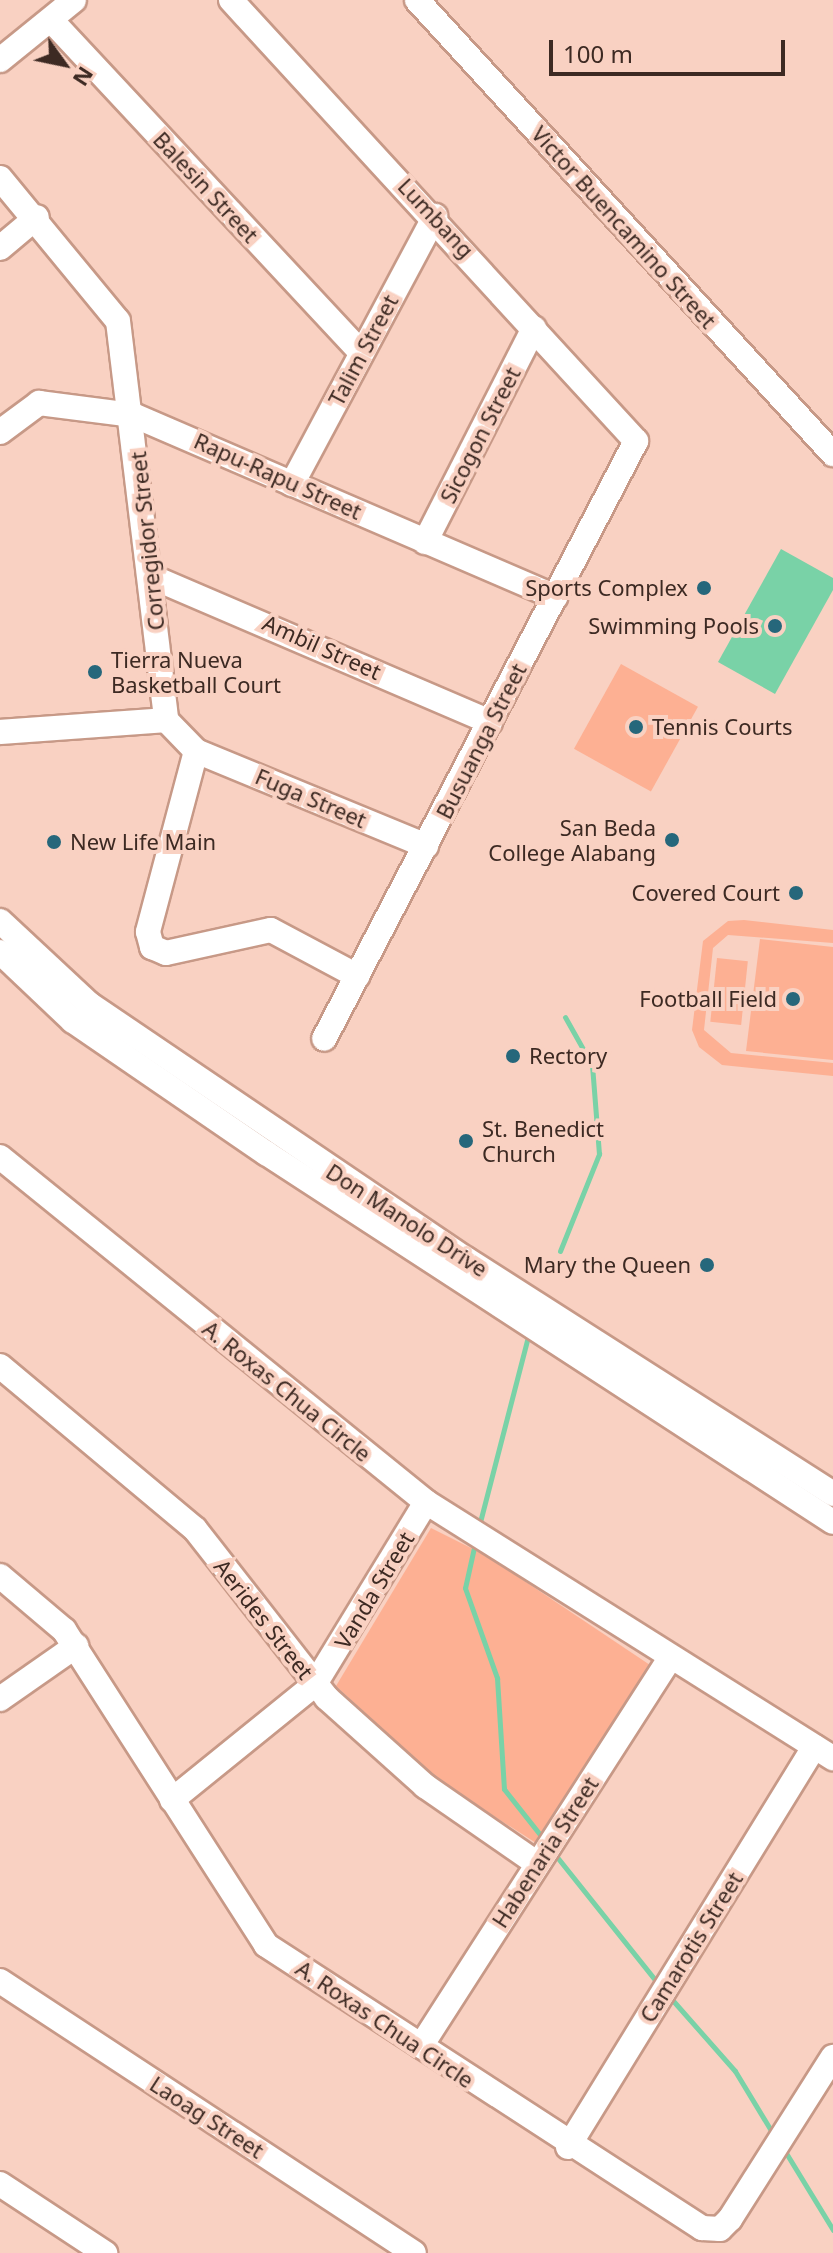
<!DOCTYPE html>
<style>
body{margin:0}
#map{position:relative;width:833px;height:2253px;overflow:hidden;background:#f9d1c2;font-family:"Noto Sans",sans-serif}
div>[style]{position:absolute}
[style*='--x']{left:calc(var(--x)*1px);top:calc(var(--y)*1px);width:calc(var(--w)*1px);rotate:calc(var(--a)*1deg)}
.green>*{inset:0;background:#fdb093;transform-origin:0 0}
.water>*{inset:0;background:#79d2a7}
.stream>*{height:5px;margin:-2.5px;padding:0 2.5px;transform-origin:2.5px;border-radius:2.5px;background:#79d2a7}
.roads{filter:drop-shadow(2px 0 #c79987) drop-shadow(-2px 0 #c79987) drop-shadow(0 2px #c79987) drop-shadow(0 -2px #c79987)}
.minor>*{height:24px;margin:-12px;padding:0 12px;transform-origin:12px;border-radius:12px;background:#fff}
.dots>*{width:22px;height:22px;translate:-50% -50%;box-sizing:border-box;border:4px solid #f9d1c2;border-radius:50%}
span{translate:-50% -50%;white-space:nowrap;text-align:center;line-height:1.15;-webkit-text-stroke:8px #f9d1c2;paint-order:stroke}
.street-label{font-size:22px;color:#3d2a23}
.poi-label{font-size:22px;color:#3d2a23}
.right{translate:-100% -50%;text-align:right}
.left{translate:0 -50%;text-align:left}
.north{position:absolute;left:24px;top:24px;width:80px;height:80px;-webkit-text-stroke:6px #f9d1c2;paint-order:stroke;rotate:123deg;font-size:22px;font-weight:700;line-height:32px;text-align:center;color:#3d2a23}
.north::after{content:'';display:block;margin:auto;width:28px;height:36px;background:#3d2a23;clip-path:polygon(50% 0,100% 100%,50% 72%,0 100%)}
.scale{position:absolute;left:549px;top:40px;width:236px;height:36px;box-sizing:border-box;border:4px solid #3d2a23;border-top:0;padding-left:10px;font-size:24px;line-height:28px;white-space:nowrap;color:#3d2a23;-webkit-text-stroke:6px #f9d1c2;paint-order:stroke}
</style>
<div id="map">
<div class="green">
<i style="left:621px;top:664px;width:88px;height:97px;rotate:29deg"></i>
<i style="clip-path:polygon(744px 920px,833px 930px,833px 943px,728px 935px,713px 948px,704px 1030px,731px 1053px,833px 1063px,833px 1076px,722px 1065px,699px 1047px,692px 1030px,703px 941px,728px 921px)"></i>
<i style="clip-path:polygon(760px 939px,833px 947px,833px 1060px,746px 1051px)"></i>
<i style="left:717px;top:958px;width:31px;height:64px;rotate:6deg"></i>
<i style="clip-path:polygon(431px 1528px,487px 1556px,650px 1665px,536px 1843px,439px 1781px,336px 1686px)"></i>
</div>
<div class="water">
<i style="clip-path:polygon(781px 549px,833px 578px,833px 590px,775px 694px,718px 662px)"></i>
</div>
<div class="stream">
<i style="--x:560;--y:1251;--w:105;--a:-68.1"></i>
<i style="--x:599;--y:1154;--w:89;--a:-94.5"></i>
<i style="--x:592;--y:1065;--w:55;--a:-119.4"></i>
<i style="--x:479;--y:1526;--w:195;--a:-75.5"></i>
<i style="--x:475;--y:1543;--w:46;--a:102.5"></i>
<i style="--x:465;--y:1588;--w:96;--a:70.4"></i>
<i style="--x:497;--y:1678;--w:111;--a:86.4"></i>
<i style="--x:504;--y:1789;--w:66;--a:51.7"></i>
<i style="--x:553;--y:1852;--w:170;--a:51.4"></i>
<i style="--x:668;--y:1995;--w:101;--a:48.6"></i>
<i style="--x:735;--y:2071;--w:77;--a:58.8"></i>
<i style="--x:783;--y:2148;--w:96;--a:58.6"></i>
</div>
<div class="roads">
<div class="minor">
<i style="--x:231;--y:0;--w:599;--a:47.44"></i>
<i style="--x:636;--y:441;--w:674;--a:117.55"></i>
<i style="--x:417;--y:0;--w:616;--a:47.5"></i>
<i style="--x:51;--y:20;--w:455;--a:47"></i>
<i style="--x:0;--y:60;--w:95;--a:-39"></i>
<i style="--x:0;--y:178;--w:185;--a:50.5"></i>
<i style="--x:118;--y:321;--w:402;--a:83.1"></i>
<i style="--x:166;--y:720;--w:43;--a:45.9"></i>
<i style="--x:196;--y:751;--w:249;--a:22.4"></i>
<i style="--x:0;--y:248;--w:48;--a:-40"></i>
<i style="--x:0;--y:432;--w:49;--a:-36.6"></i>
<i style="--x:39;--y:403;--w:95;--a:7.3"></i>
<i style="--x:133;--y:415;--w:460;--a:23.3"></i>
<i style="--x:292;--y:484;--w:304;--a:-61.9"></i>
<i style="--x:425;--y:542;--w:240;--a:-63"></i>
<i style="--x:152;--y:577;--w:368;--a:23.2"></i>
<i style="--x:0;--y:732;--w:166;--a:-4.1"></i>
<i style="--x:196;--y:751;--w:187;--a:104.9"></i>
<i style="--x:148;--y:932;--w:16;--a:75"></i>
<i style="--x:152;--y:947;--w:15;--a:23"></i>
<i style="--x:166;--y:953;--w:107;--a:-12.4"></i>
<i style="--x:271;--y:930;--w:98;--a:28.1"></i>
<i style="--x:0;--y:921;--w:122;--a:43"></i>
<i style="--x:89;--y:1004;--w:455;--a:34.1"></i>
<i style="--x:466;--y:1259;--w:436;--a:32.6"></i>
<i style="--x:0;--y:952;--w:100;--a:43.4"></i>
<i style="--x:73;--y:1021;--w:234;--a:34.4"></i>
<i style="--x:266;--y:1153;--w:676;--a:33.06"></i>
<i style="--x:0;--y:1157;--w:548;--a:39"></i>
<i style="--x:426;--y:1502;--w:481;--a:32.2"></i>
<i style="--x:0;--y:1366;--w:254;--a:39.9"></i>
<i style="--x:195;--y:1529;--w:214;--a:52"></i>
<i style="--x:327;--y:1698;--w:132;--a:41.9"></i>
<i style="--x:425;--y:1786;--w:135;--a:34.7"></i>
<i style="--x:0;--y:1576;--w:84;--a:40.2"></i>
<i style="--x:64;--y:1630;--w:374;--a:57.3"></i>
<i style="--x:266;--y:1945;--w:520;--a:32.99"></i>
<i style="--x:702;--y:2228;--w:18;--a:3"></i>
<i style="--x:720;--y:2229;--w:14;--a:-45"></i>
<i style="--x:730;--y:2219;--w:192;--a:-57.6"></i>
<i style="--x:0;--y:1699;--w:93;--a:-34.9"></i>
<i style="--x:172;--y:1800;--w:184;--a:-39"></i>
<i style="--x:315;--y:1684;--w:213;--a:-58.6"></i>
<i style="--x:0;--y:1981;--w:495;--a:33.3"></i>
<i style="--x:421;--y:2046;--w:460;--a:-57.3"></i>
<i style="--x:568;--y:2147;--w:470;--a:-58.4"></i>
<i style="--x:0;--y:2184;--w:126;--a:33.3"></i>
</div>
</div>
<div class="dots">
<i style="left:704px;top:588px;background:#26677b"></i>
<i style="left:775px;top:626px;background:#26677b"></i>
<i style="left:95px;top:672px;background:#26677b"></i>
<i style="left:636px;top:727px;background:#26677b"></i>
<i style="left:672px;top:840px;background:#26677b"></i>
<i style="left:54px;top:842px;background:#26677b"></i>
<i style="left:796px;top:893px;background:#26677b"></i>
<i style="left:793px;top:999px;background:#26677b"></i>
<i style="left:513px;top:1056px;background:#26677b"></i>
<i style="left:466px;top:1141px;background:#26677b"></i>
<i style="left:707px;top:1265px;background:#26677b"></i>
</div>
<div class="street-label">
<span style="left:206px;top:187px;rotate:47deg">Balesin Street</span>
<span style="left:436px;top:218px;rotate:47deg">Lumbang</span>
<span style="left:624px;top:227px;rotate:48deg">Victor Buencamino Street</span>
<span style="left:363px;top:350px;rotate:-62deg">Talim Street</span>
<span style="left:480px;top:435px;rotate:-63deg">Sicogon Street</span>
<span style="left:278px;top:476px;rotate:24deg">Rapu-Rapu Street</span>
<span style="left:147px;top:541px;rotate:-96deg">Corregidor Street</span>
<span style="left:322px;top:647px;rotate:24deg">Ambil Street</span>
<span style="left:481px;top:741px;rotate:-63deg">Busuanga Street</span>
<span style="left:311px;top:798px;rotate:23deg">Fuga Street</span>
<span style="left:407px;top:1220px;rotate:33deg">Don Manolo Drive</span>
<span style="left:287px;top:1391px;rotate:39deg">A. Roxas Chua Circle</span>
<span style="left:374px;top:1590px;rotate:-59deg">Vanda Street</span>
<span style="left:264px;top:1619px;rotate:52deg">Aerides Street</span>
<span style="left:545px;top:1852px;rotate:-57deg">Habenaria Street</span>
<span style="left:691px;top:1947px;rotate:-58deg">Camarotis Street</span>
<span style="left:385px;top:2024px;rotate:34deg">A. Roxas Chua Circle</span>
<span style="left:207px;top:2117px;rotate:33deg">Laoag Street</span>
</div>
<div class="poi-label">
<span class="right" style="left:688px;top:588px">Sports Complex</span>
<span class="right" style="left:759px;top:626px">Swimming Pools</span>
<span class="left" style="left:111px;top:672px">Tierra Nueva<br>Basketball Court</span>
<span class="left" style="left:652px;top:727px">Tennis Courts</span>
<span class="right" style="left:656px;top:840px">San Beda<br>College Alabang</span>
<span class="left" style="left:70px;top:842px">New Life Main</span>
<span class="right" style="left:780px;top:893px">Covered Court</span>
<span class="right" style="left:777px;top:999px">Football Field</span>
<span class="left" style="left:529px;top:1056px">Rectory</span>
<span class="left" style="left:482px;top:1141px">St. Benedict<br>Church</span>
<span class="right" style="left:691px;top:1265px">Mary the Queen</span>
</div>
<div class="north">N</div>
<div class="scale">100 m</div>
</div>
